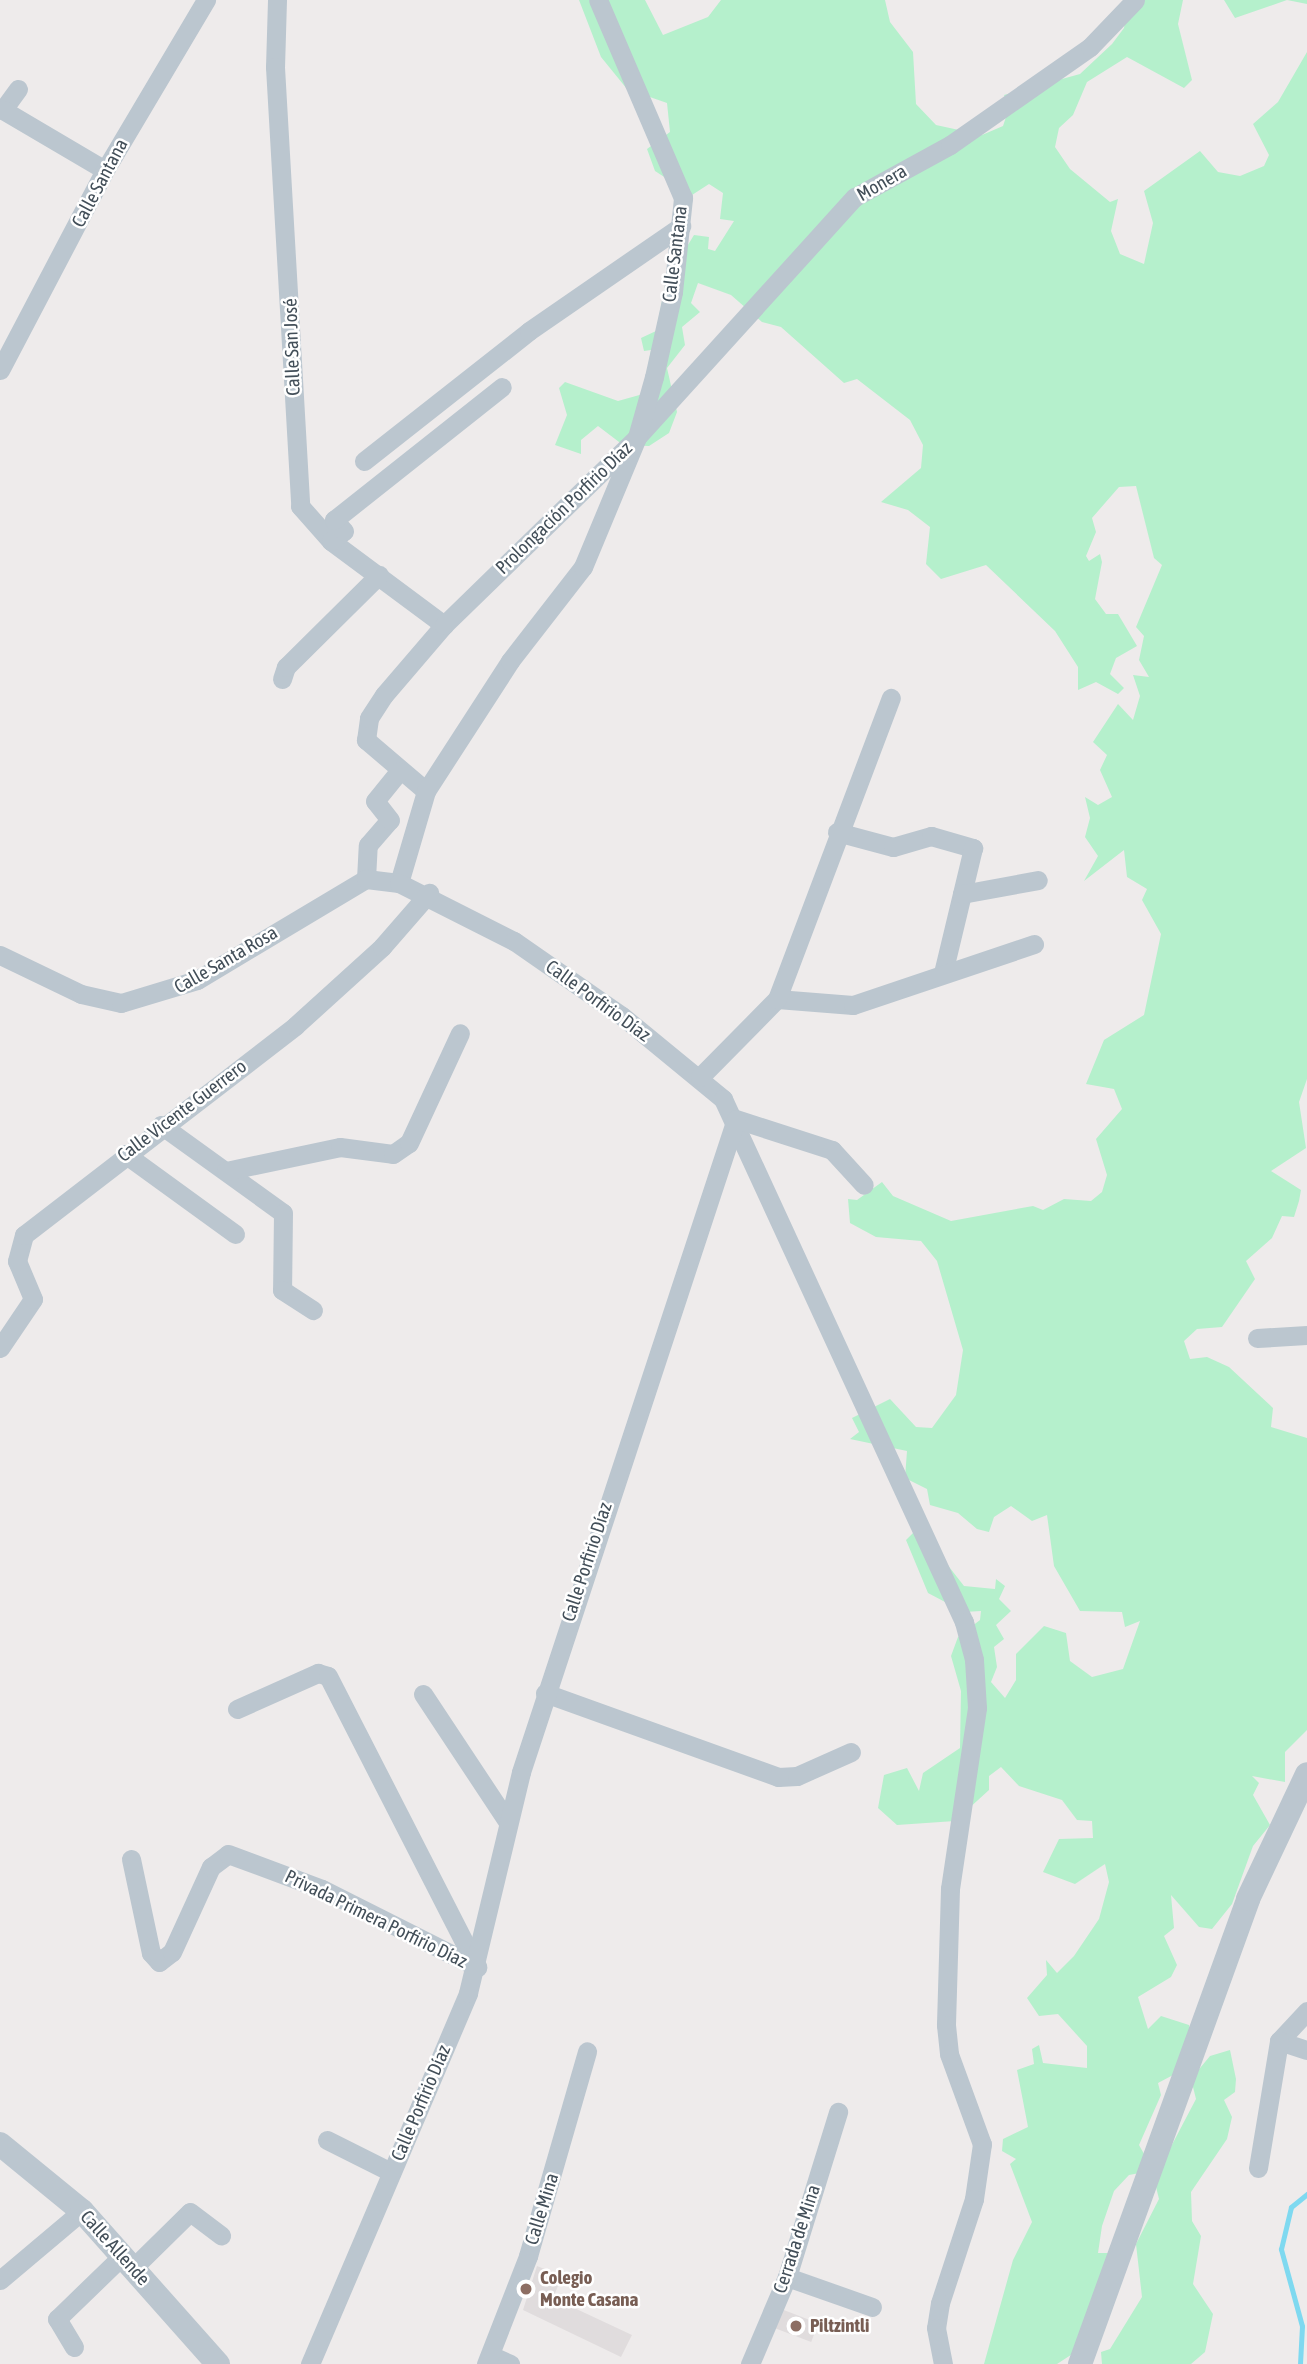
<!DOCTYPE html>
<meta charset="utf-8">
<style>
body{margin:0}
#map{position:relative;width:1307px;height:2364px;overflow:hidden;background:#eeebeb;font-family:"Asap Condensed",sans-serif}
div>[style]{position:absolute}
[style*='--x']{left:calc(var(--x)*1px);top:calc(var(--y)*1px);width:calc(var(--w)*1px);rotate:calc(var(--a)*1deg)}
.education>*{inset:0;background:#e0dcdd;transform-origin:0 0}
.green>*{inset:0;background:#b5f0cc}
.stream>*{height:5px;margin:-2.5px;padding:0 2.5px;transform-origin:2.5px;border-radius:2.5px;background:#7fd9f0}
.minor>*{height:19px;margin:-9.5px;padding:0 9.5px;transform-origin:9.5px;border-radius:9.5px;background:#bbc6cf}
.tertiary>*{height:24px;margin:-12px;padding:0 12px;transform-origin:12px;border-radius:12px;background:#bbc6cf}
.dots>*{width:19px;height:19px;translate:-50% -50%;box-sizing:border-box;border:4px solid #fff;border-radius:50%}
span{translate:-50% -50%;white-space:nowrap;text-align:center;line-height:1.15;-webkit-text-stroke:5px #fff;paint-order:stroke}
.street-label{font-size:19px;color:#434f59}
.education-label{font-size:19px;color:#785e54;font-weight:700}
.left{translate:0 -50%;text-align:left}
</style>
<div id="map">
<div class="education">
<i style="clip-path:polygon(537px 2266px,562px 2276px,553px 2298px,632px 2335px,621px 2357px,523px 2310px)"></i>
<i style="left:781px;top:2309px;width:40px;height:20px;rotate:21deg"></i>
</div>
<div class="green">
<i style="clip-path:polygon(579px 0,645px 0,663px 35px,708px 17px,721px 0,885px 0,890px 22px,913px 52px,916px 104px,936px 125px,982px 135px,1003px 126px,1009px 108px,1004px 95px,1080px 74px,1112px 44px,1124px 28px,1128px 0,1183px 0,1178px 24px,1192px 80px,1184px 88px,1127px 57px,1087px 82px,1073px 115px,1059px 128px,1055px 147px,1070px 169px,1110px 202px,1118px 199px,1111px 231px,1120px 254px,1144px 264px,1153px 223px,1144px 191px,1200px 151px,1218px 172px,1240px 176px,1264px 166px,1269px 155px,1253px 124px,1278px 102px,1307px 52px,1307px 1079px,1299px 1102px,1306px 1148px,1271px 1171px,1301px 1190px,1299px 1201px,1294px 1217px,1282px 1216px,1272px 1238px,1246px 1261px,1255px 1279px,1222px 1327px,1197px 1329px,1184px 1341px,1190px 1359px,1207px 1357px,1229px 1367px,1273px 1408px,1271px 1427px,1307px 1438px,1307px 1730px,1285px 1752px,1285px 1782px,1252px 1776px,1259px 1783px,1253px 1795px,1270px 1825px,1253px 1846px,1232px 1904px,1212px 1929px,1199px 1927px,1171px 1895px,1174px 1928px,1164px 1936px,1177px 1965px,1171px 1977px,1138px 1997px,1148px 2029px,1161px 2016px,1189px 2025px,1191px 2037px,1175px 2074px,1158px 2083px,1161px 2095px,1139px 2145px,1148px 2161px,1145px 2172px,1129px 2175px,1114px 2191px,1102px 2226px,1098px 2253px,1111px 2253px,1097px 2338px,1057px 2364px,984px 2364px,1013px 2260px,1032px 2222px,1010px 2164px,1016px 2159px,1002px 2151px,1003px 2139px,1028px 2127px,1017px 2070px,1034px 2064px,1032px 2049px,1039px 2045px,1043px 2063px,1087px 2068px,1087px 2046px,1058px 2014px,1039px 2016px,1027px 1998px,1047px 1975px,1046px 1960px,1057px 1973px,1074px 1956px,1099px 1919px,1109px 1882px,1105px 1864px,1075px 1884px,1043px 1872px,1059px 1839px,1093px 1838px,1092px 1821px,1077px 1820px,1062px 1800px,1019px 1786px,1001px 1767px,989px 1776px,989px 1790px,955px 1821px,897px 1825px,878px 1808px,884px 1775px,907px 1768px,919px 1791px,923px 1773px,960px 1748px,961px 1691px,951px 1656px,958px 1637px,980px 1620px,981px 1611px,964px 1612px,928px 1593px,906px 1540px,913px 1533px,932px 1545px,964px 1586px,995px 1589px,996px 1579px,1005px 1586px,999px 1599px,1011px 1611px,996px 1625px,1004px 1639px,994px 1647px,997px 1667px,991px 1682px,1005px 1698px,1016px 1680px,1016px 1654px,1044px 1626px,1066px 1633px,1070px 1661px,1092px 1677px,1123px 1669px,1140px 1621px,1125px 1627px,1122px 1612px,1080px 1611px,1054px 1566px,1047px 1515px,1032px 1521px,1011px 1506px,994px 1517px,989px 1532px,977px 1529px,958px 1513px,930px 1505px,927px 1489px,905px 1478px,907px 1451px,850px 1439px,859px 1432px,852px 1418px,890px 1399px,916px 1427px,932px 1428px,956px 1395px,963px 1350px,937px 1261px,921px 1241px,876px 1237px,850px 1223px,848px 1199px,857px 1200px,882px 1182px,893px 1196px,951px 1221px,1033px 1206px,1043px 1210px,1064px 1199px,1091px 1201px,1102px 1192px,1107px 1175px,1096px 1139px,1122px 1109px,1114px 1089px,1086px 1084px,1104px 1040px,1144px 1015px,1161px 934px,1142px 900px,1147px 889px,1127px 877px,1124px 850px,1084px 881px,1098px 856px,1085px 837px,1090px 818px,1085px 797px,1098px 805px,1112px 797px,1100px 770px,1107px 755px,1093px 742px,1118px 704px,1133px 720px,1140px 696px,1133px 675px,1149px 677px,1139px 660px,1144px 636px,1136px 627px,1162px 565px,1154px 558px,1136px 486px,1119px 487px,1092px 518px,1096px 532px,1086px 556px,1089px 561px,1100px 554px,1102px 562px,1095px 599px,1106px 614px,1118px 614px,1137px 646px,1116px 658px,1110px 674px,1124px 688px,1118px 694px,1096px 682px,1078px 690px,1078px 667px,1055px 631px,986px 565px,941px 579px,926px 564px,930px 527px,908px 510px,881px 502px,921px 468px,923px 445px,910px 420px,857px 379px,844px 383px,781px 327px,762px 322px,731px 295px,698px 283px,691px 303px,700px 312px,682px 327px,685px 345px,667px 368px,677px 412px,669px 433px,649px 446px,623px 445px,598px 426px,581px 440px,581px 454px,555px 445px,567px 415px,559px 388px,565px 382px,618px 401px,643px 394px,651px 350px,644px 351px,641px 338px,656px 331px,666px 281px,694px 235px,709px 237px,708px 249px,715px 251px,734px 221px,720px 219px,723px 193px,709px 184px,692px 195px,655px 171px,647px 149px,670px 132px,667px 103px,627px 89px,601px 57px)"></i>
<i style="clip-path:polygon(1224px 0,1307px 0,1307px 4px,1287px 0,1235px 18px)"></i>
<i style="clip-path:polygon(1230px 2050px,1236px 2079px,1235px 2092px,1224px 2100px,1232px 2117px,1227px 2139px,1191px 2192px,1192px 2221px,1201px 2236px,1193px 2284px,1213px 2314px,1205px 2352px,1191px 2364px,1102px 2364px,1101px 2352px,1110px 2349px,1142px 2297px,1136px 2244px,1159px 2199px,1154px 2179px,1196px 2099px,1191px 2079px,1210px 2056px)"></i>
</div>
<div class="stream">
<i style="--x:1300;--y:2364;--w:38;--a:-87"></i>
<i style="--x:1302;--y:2326;--w:80;--a:-105.3"></i>
<i style="--x:1281;--y:2249;--w:43;--a:-76.6"></i>
<i style="--x:1291;--y:2207;--w:21;--a:-39"></i>
</div>
<div class="minor">
<i style="--x:277;--y:0;--w:67;--a:91.7"></i>
<i style="--x:275;--y:67;--w:440;--a:86.7"></i>
<i style="--x:300;--y:506;--w:47;--a:48.5"></i>
<i style="--x:331;--y:541;--w:141;--a:36.6"></i>
<i style="--x:18;--y:89;--w:26;--a:126"></i>
<i style="--x:3;--y:110;--w:118;--a:30.5"></i>
<i style="--x:0;--y:370;--w:226;--a:-62.3"></i>
<i style="--x:105;--y:170;--w:198;--a:-59.3"></i>
<i style="--x:364;--y:461;--w:210;--a:-38.2"></i>
<i style="--x:529;--y:331;--w:185;--a:-34.6"></i>
<i style="--x:331;--y:541;--w:16;--a:-38"></i>
<i style="--x:344;--y:531;--w:15;--a:-132"></i>
<i style="--x:334;--y:520;--w:214;--a:-38.4"></i>
<i style="--x:282;--y:679;--w:13;--a:-72"></i>
<i style="--x:286;--y:667;--w:131;--a:-44.7"></i>
<i style="--x:426;--y:791;--w:79;--a:-139.6"></i>
<i style="--x:366;--y:740;--w:22;--a:-82"></i>
<i style="--x:369;--y:718;--w:27;--a:-57"></i>
<i style="--x:384;--y:695;--w:92;--a:-49.4"></i>
<i style="--x:444;--y:625;--w:269;--a:-44.2"></i>
<i style="--x:637;--y:437;--w:324;--a:-47.8"></i>
<i style="--x:855;--y:197;--w:108;--a:-28.7"></i>
<i style="--x:950;--y:145;--w:171;--a:-35"></i>
<i style="--x:1090;--y:47;--w:65;--a:-46.2"></i>
<i style="--x:837;--y:832;--w:58;--a:15"></i>
<i style="--x:893;--y:847;--w:40;--a:-16"></i>
<i style="--x:931;--y:836;--w:44;--a:15.9"></i>
<i style="--x:973;--y:848;--w:129;--a:103.5"></i>
<i style="--x:366;--y:879;--w:34;--a:-87"></i>
<i style="--x:368;--y:845;--w:33;--a:-49"></i>
<i style="--x:390;--y:820;--w:24;--a:-128"></i>
<i style="--x:375;--y:801;--w:38;--a:-51"></i>
<i style="--x:399;--y:883;--w:96;--a:-73.6"></i>
<i style="--x:426;--y:791;--w:155;--a:-57.1"></i>
<i style="--x:510;--y:661;--w:119;--a:-52.2"></i>
<i style="--x:583;--y:567;--w:141;--a:-67.4"></i>
<i style="--x:637;--y:437;--w:62;--a:-74.2"></i>
<i style="--x:654;--y:377;--w:87;--a:-77.4"></i>
<i style="--x:673;--y:292;--w:95;--a:-83.9"></i>
<i style="--x:683;--y:198;--w:215;--a:-113.2"></i>
<i style="--x:962;--y:894;--w:77;--a:-10.4"></i>
<i style="--x:0;--y:955;--w:90;--a:25.7"></i>
<i style="--x:81;--y:994;--w:41;--a:12.7"></i>
<i style="--x:121;--y:1003;--w:79;--a:-16.8"></i>
<i style="--x:197;--y:980;--w:197;--a:-30.9"></i>
<i style="--x:366;--y:879;--w:33;--a:7"></i>
<i style="--x:399;--y:883;--w:129;--a:26.8"></i>
<i style="--x:514;--y:941;--w:131;--a:34.8"></i>
<i style="--x:622;--y:1016;--w:131;--a:39.4"></i>
<i style="--x:723;--y:1099;--w:576;--a:65.26"></i>
<i style="--x:964;--y:1622;--w:39;--a:75"></i>
<i style="--x:974;--y:1660;--w:48;--a:86.4"></i>
<i style="--x:977;--y:1708;--w:183;--a:98.5"></i>
<i style="--x:950;--y:1889;--w:136;--a:91.7"></i>
<i style="--x:946;--y:2025;--w:29;--a:84"></i>
<i style="--x:949;--y:2054;--w:96;--a:69.9"></i>
<i style="--x:982;--y:2144;--w:56;--a:98.3"></i>
<i style="--x:974;--y:2199;--w:109;--a:108.1"></i>
<i style="--x:940;--y:2303;--w:25;--a:99"></i>
<i style="--x:936;--y:2328;--w:37;--a:79"></i>
<i style="--x:777;--y:999;--w:76;--a:4.5"></i>
<i style="--x:853;--y:1005;--w:191;--a:-18.6"></i>
<i style="--x:700;--y:1077;--w:110;--a:-45.4"></i>
<i style="--x:777;--y:999;--w:322;--a:-69.3"></i>
<i style="--x:736;--y:1119;--w:101;--a:17.9"></i>
<i style="--x:832;--y:1150;--w:47;--a:47.6"></i>
<i style="--x:161;--y:1125;--w:150;--a:35.8"></i>
<i style="--x:283;--y:1213;--w:77;--a:90.7"></i>
<i style="--x:282;--y:1290;--w:37;--a:33"></i>
<i style="--x:125;--y:1154;--w:136;--a:36"></i>
<i style="--x:226;--y:1171;--w:116;--a:-11.9"></i>
<i style="--x:340;--y:1147;--w:53;--a:7.5"></i>
<i style="--x:393;--y:1154;--w:19;--a:-35"></i>
<i style="--x:409;--y:1143;--w:121;--a:-65.1"></i>
<i style="--x:1257;--y:1338;--w:50;--a:-3.4"></i>
<i style="--x:0;--y:1348;--w:59;--a:-56"></i>
<i style="--x:33;--y:1299;--w:41;--a:-112.8"></i>
<i style="--x:17;--y:1261;--w:27;--a:-75"></i>
<i style="--x:24;--y:1235;--w:342;--a:-37.6"></i>
<i style="--x:295;--y:1026;--w:118;--a:-42.2"></i>
<i style="--x:382;--y:947;--w:72;--a:-49"></i>
<i style="--x:545;--y:1693;--w:248;--a:19.8"></i>
<i style="--x:778;--y:1777;--w:19;--a:-3"></i>
<i style="--x:797;--y:1776;--w:59;--a:-24"></i>
<i style="--x:423;--y:1694;--w:152;--a:56.5"></i>
<i style="--x:237;--y:1709;--w:89;--a:-24"></i>
<i style="--x:318;--y:1673;--w:10;--a:17"></i>
<i style="--x:328;--y:1676;--w:327;--a:62.9"></i>
<i style="--x:131;--y:1859;--w:96;--a:78"></i>
<i style="--x:151;--y:1953;--w:12;--a:48"></i>
<i style="--x:159;--y:1962;--w:16;--a:-38"></i>
<i style="--x:172;--y:1952;--w:94;--a:-65.4"></i>
<i style="--x:211;--y:1867;--w:21;--a:-37"></i>
<i style="--x:228;--y:1854;--w:100;--a:20.4"></i>
<i style="--x:322;--y:1889;--w:174;--a:26.7"></i>
<i style="--x:1307;--y:2011;--w:41;--a:133"></i>
<i style="--x:1279;--y:2041;--w:29;--a:18"></i>
<i style="--x:327;--y:2140;--w:72;--a:26.6"></i>
<i style="--x:1258;--y:2168;--w:129;--a:-80.6"></i>
<i style="--x:134;--y:2267;--w:78;--a:-44.5"></i>
<i style="--x:190;--y:2212;--w:39;--a:37"></i>
<i style="--x:787;--y:2277;--w:90;--a:19.4"></i>
<i style="--x:0;--y:2280;--w:107;--a:-40.1"></i>
<i style="--x:74;--y:2347;--w:33;--a:-121"></i>
<i style="--x:57;--y:2319;--w:92;--a:-44.1"></i>
<i style="--x:490;--y:2355;--w:22;--a:24"></i>
<i style="--x:310;--y:2364;--w:403;--a:-66.9"></i>
<i style="--x:468;--y:1993;--w:227;--a:-76.5"></i>
<i style="--x:521;--y:1772;--w:687;--a:-71.78"></i>
<i style="--x:486;--y:2364;--w:116;--a:-68.7"></i>
<i style="--x:528;--y:2256;--w:213;--a:-73.9"></i>
<i style="--x:750;--y:2364;--w:95;--a:-67"></i>
<i style="--x:787;--y:2277;--w:173;--a:-72.8"></i>
</div>
<div class="tertiary">
<i style="--x:0;--y:2144;--w:106;--a:39.3"></i>
<i style="--x:82;--y:2211;--w:205;--a:48.4"></i>
<i style="--x:1080;--y:2364;--w:494;--a:-70.1"></i>
<i style="--x:1248;--y:1899;--w:138;--a:-64.7"></i>
</div>
<div class="dots">
<i style="left:526px;top:2289px;background:#8d6e63"></i>
<i style="left:796px;top:2326px;background:#8d6e63"></i>
</div>
<div class="street-label">
<span style="left:100px;top:183px;rotate:-62deg">Calle Santana</span>
<span style="left:882px;top:183px;rotate:-30deg">Monera</span>
<span style="left:675px;top:254px;rotate:-83deg">Calle Santana</span>
<span style="left:292px;top:347px;rotate:-92deg">Calle San José</span>
<span style="left:564px;top:508px;rotate:-44deg">Prolongación Porfirio Díaz</span>
<span style="left:226px;top:960px;rotate:-30deg">Calle Santa Rosa</span>
<span style="left:598px;top:1001px;rotate:36deg">Calle Porfirio Díaz</span>
<span style="left:182px;top:1111px;rotate:-37deg">Calle Vicente Guerrero</span>
<span style="left:587px;top:1562px;rotate:-72deg">Calle Porfirio Díaz</span>
<span style="left:376px;top:1919px;rotate:26deg">Privada Primera Porfirio Díaz</span>
<span style="left:421px;top:2103px;rotate:-67deg">Calle Porfirio Díaz</span>
<span style="left:542px;top:2209px;rotate:-73deg">Calle Mina</span>
<span style="left:797px;top:2239px;rotate:-72deg">Cerrada de Mina</span>
<span style="left:115px;top:2248px;rotate:48deg">Calle Allende</span>
</div>
<div class="education-label">
<span class="left" style="left:540px;top:2289px">Colegio<br>Monte Casana</span>
<span class="left" style="left:810px;top:2326px">Piltzintli</span>
</div>
</div>
